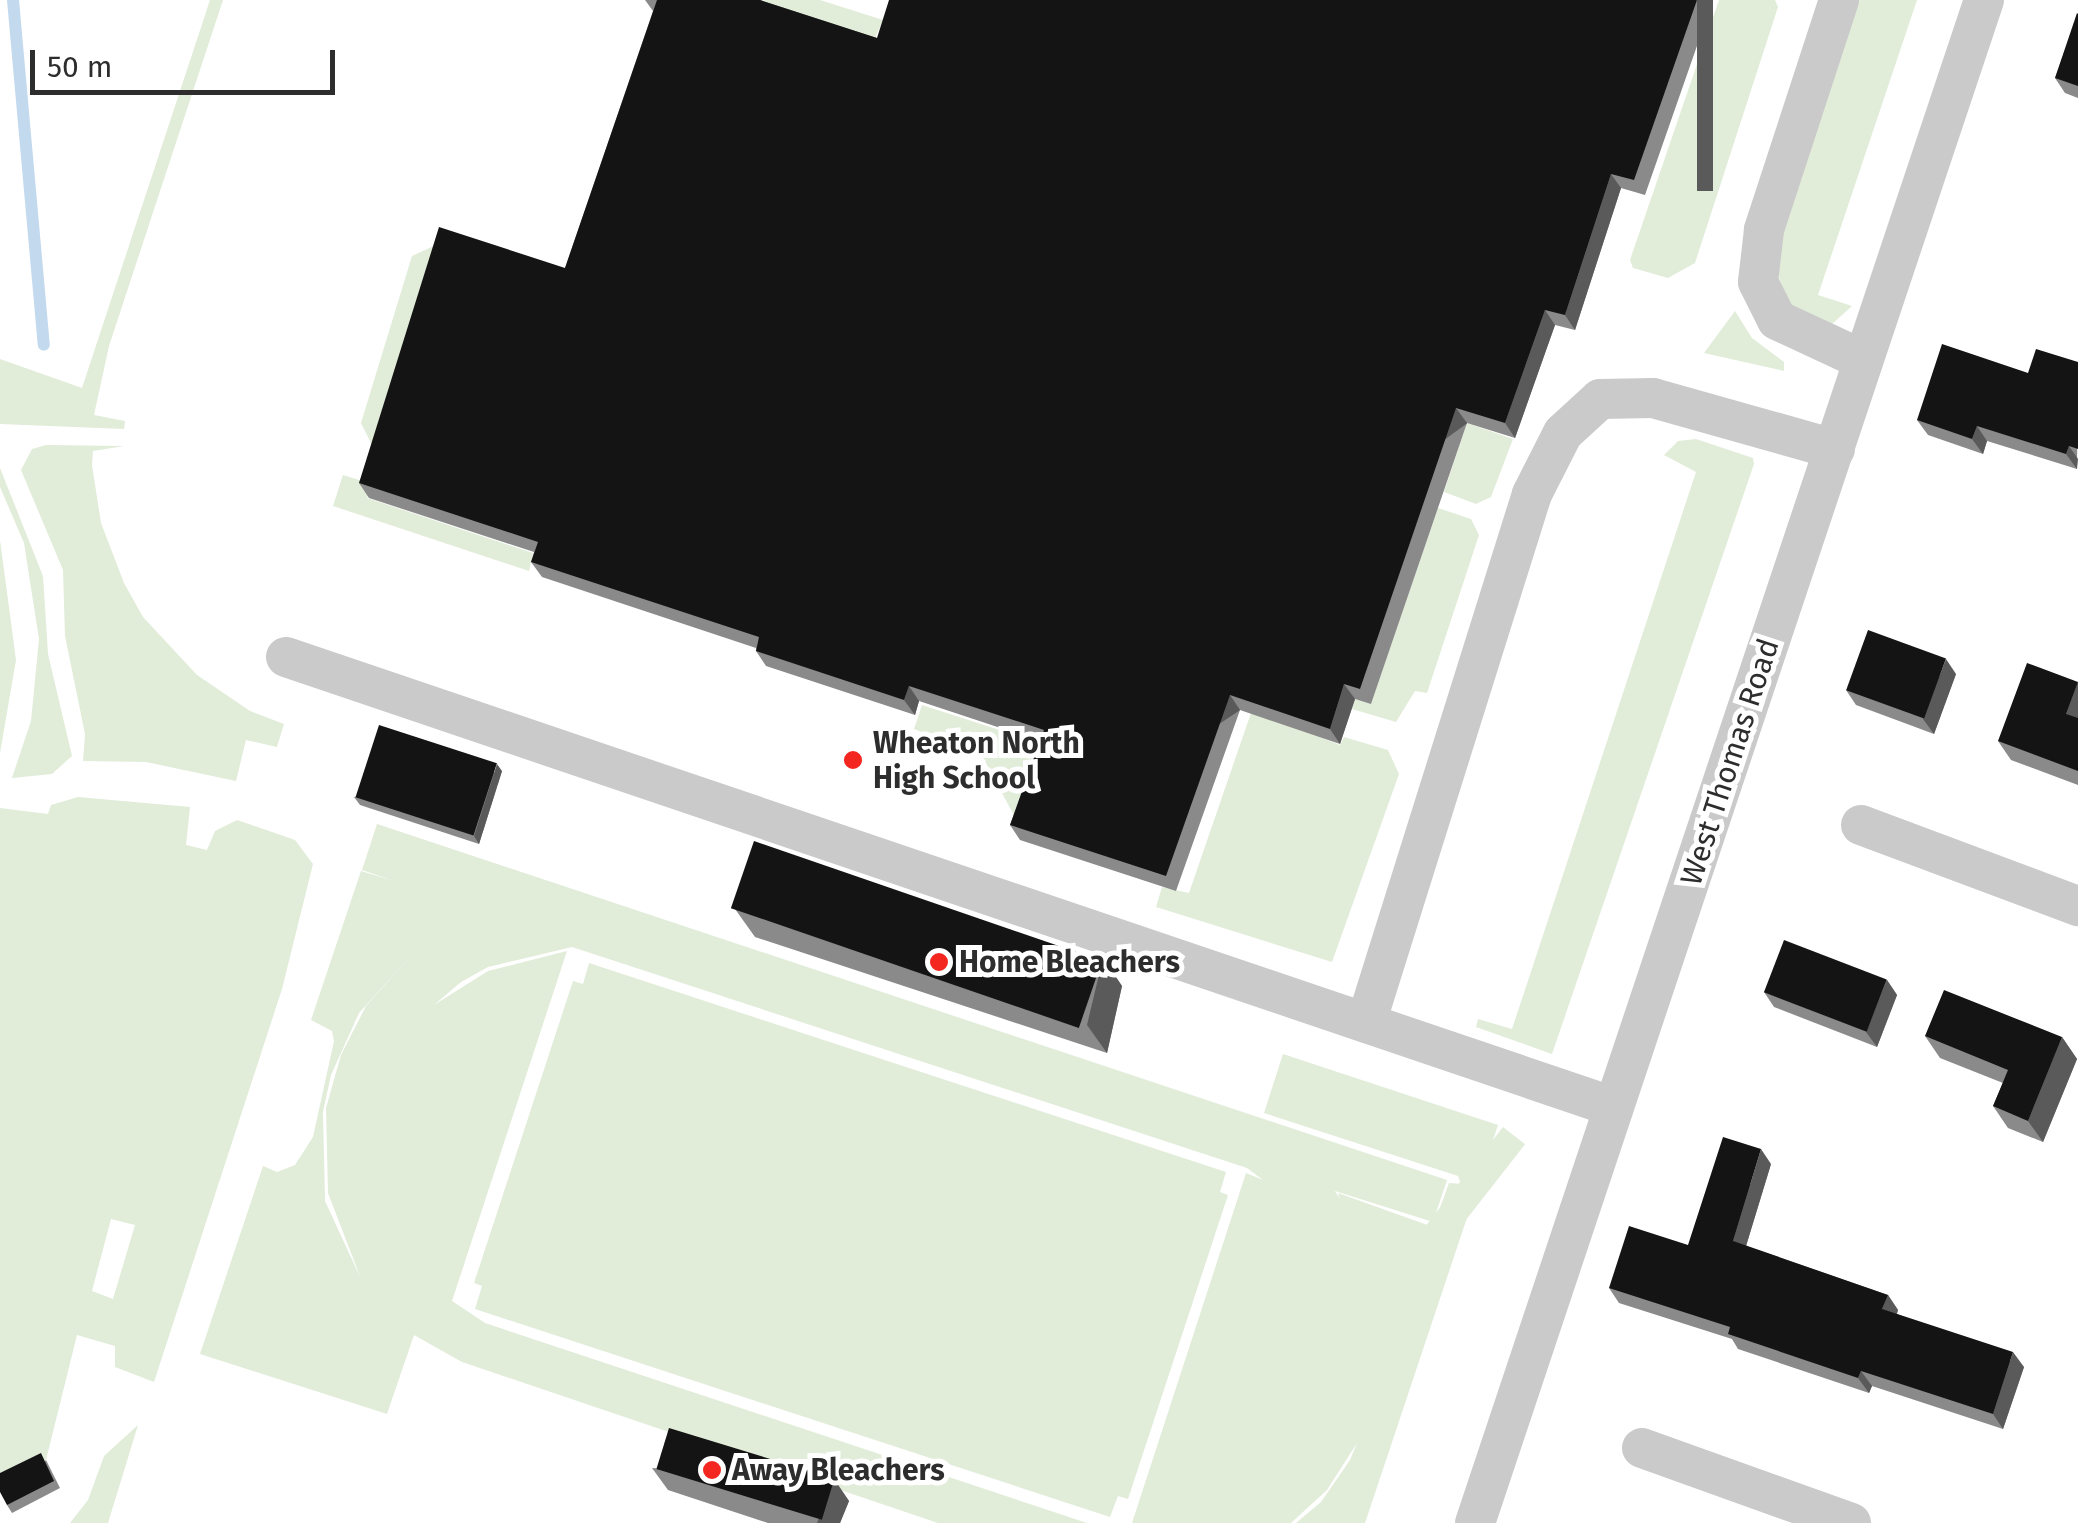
<!DOCTYPE html>
<style>
body{margin:0}
#map{position:relative;width:2078px;height:1523px;overflow:hidden;background:#fff;font-family:"Fira Sans",sans-serif}
div>[style]{position:absolute}
[style*='--x']{left:calc(var(--x)*1px);top:calc(var(--y)*1px);width:calc(var(--w)*1px);rotate:calc(var(--a)*1deg)}
.green>*{inset:0;background:#e1ecd9;transform-origin:0 0}
.stream>*{height:12px;margin:-6px;padding:0 6px;transform-origin:6px;border-radius:6px;background:#c3d9ee}
.minor>*{height:40px;margin:-20px;padding:0 20px;transform-origin:20px;border-radius:20px;background:#cacaca}
.wall>*{inset:0;background:#8a8a8a}
.shaded-wall>*{inset:0;background:#5a5a5a;transform-origin:0 0}
.building>*{inset:0;background:#141414;transform-origin:0 0}
.dots>*{width:28px;height:28px;translate:-50% -50%;box-sizing:border-box;border:5px solid #fff;border-radius:50%}
span{translate:-50% -50%;white-space:nowrap;text-align:center;line-height:1.15;-webkit-text-stroke:10px #fff;paint-order:stroke}
.poi-label{font-size:30px;color:#2d2d2d;font-weight:700}
.left{translate:0 -50%;text-align:left}
.street-label{font-size:30px;color:#2d2d2d}
.scale{position:absolute;left:30px;top:50px;width:305px;height:45px;box-sizing:border-box;border:5px solid #2d2d2d;border-top:0;padding-left:12px;font-size:30px;line-height:35px;white-space:nowrap;color:#2d2d2d;-webkit-text-stroke:8px #fff;paint-order:stroke}
</style>
<div id="map">
<div class="green">
<i style="clip-path:polygon(210px 0,223px 0,109px 346px,94px 415px,125px 421px,124px 429px,0 424px,0 359px,82px 388px)"></i>
<i style="clip-path:polygon(764px 0,820px 0,883px 20px,872px 45px,761px 9px)"></i>
<i style="clip-path:polygon(1719px 0,1775px 0,1778px 7px,1695px 263px,1668px 278px,1633px 268px,1630px 260px)"></i>
<i style="clip-path:polygon(1851px 0,1917px 0,1818px 295px,1852px 306px,1831px 325px,1800px 315px,1785px 299px,1772px 253px)"></i>
<i style="clip-path:polygon(438px 244px,372px 445px,361px 423px,412px 256px)"></i>
<i style="clip-path:polygon(1735px 311px,1752px 338px,1784px 362px,1784px 371px,1704px 353px)"></i>
<i style="clip-path:polygon(1467px 423px,1513px 439px,1491px 497px,1476px 504px,1444px 492px)"></i>
<i style="clip-path:polygon(1696px 439px,1753px 458px,1754px 464px,1552px 1054px,1476px 1027px,1478px 1019px,1512px 1029px,1696px 472px,1664px 455px,1678px 441px)"></i>
<i style="clip-path:polygon(46px 445px,124px 446px,93px 451px,92px 465px,101px 523px,124px 583px,143px 617px,197px 675px,250px 711px,284px 724px,277px 747px,246px 740px,236px 781px,146px 762px,83px 761px,85px 734px,65px 636px,63px 570px,21px 470px,32px 449px)"></i>
<i style="clip-path:polygon(0 468px,43px 576px,48px 654px,72px 756px,52px 774px,12px 778px,31px 721px,39px 639px,24px 543px,0 487px)"></i>
<i style="clip-path:polygon(343px 475px,372px 484px,367px 498px,533px 553px,529px 571px,333px 506px)"></i>
<i style="clip-path:polygon(1438px 508px,1471px 519px,1479px 535px,1427px 693px,1415px 691px,1396px 722px,1352px 709px,1354px 699px,1371px 703px)"></i>
<i style="clip-path:polygon(0 540px,16px 660px,0 753px)"></i>
<i style="clip-path:polygon(922px 705px,1052px 747px,1023px 832px,982px 756px,914px 729px)"></i>
<i style="clip-path:polygon(1252px 710px,1340px 745px,1344px 737px,1388px 750px,1399px 774px,1332px 962px,1156px 907px,1162px 887px,1189px 893px)"></i>
<i style="clip-path:polygon(evenodd,78px 797px,190px 807px,186px 845px,207px 850px,215px 831px,237px 820px,295px 840px,313px 864px,282px 989px,154px 1382px,115px 1367px,115px 1346px,77px 1335px,46px 1460px,0 1483px,0 808px,48px 814px,51px 805px,78px 797px,111px 1219px,135px 1225px,113px 1299px,92px 1291px,111px 1219px)"></i>
<i style="clip-path:polygon(evenodd,377px 824px,1447px 1180px,1433px 1222px,1335px 1191px,1340px 1199px,1338px 1193px,1433px 1227px,1449px 1183px,1461px 1184px,1458px 1176px,1264px 1113px,1283px 1054px,1498px 1125px,1365px 1523px,1296px 1523px,1321px 1502px,1350px 1460px,1357px 1443px,1327px 1490px,1291px 1523px,1132px 1523px,1246px 1173px,1263px 1180px,1247px 1168px,572px 947px,488px 967px,461px 982px,434px 1005px,488px 971px,567px 951px,452px 1301px,485px 1323px,1087px 1523px,938px 1523px,462px 1362px,414px 1335px,387px 1414px,200px 1354px,263px 1166px,277px 1172px,295px 1165px,313px 1137px,334px 1041px,332px 1031px,311px 1020px,361px 871px,394px 881px,362px 870px,377px 824px,419px 947px,366px 1006px,341px 1055px,326px 1108px,328px 1193px,361px 1279px,325px 1201px,323px 1112px,331px 1075px,359px 1013px,419px 947px)"></i>
<i style="clip-path:polygon(589px 963px,1226px 1172px,1220px 1192px,1228px 1195px,1128px 1499px,1118px 1496px,1110px 1517px,475px 1309px,482px 1286px,474px 1283px,573px 981px,583px 984px)"></i>
<i style="left:1503px;top:1127px;width:28px;height:418px;rotate:38deg"></i>
<i style="clip-path:polygon(138px 1425px,108px 1523px,70px 1523px,88px 1500px,104px 1456px)"></i>
</div>
<div class="stream">
<i style="--x:13;--y:0;--w:346;--a:84.9"></i>
</div>
<div class="minor">
<i style="--x:1839;--y:0;--w:242;--a:108.1"></i>
<i style="--x:1764;--y:230;--w:52;--a:96.6"></i>
<i style="--x:1758;--y:282;--w:42;--a:63.4"></i>
<i style="--x:1777;--y:320;--w:95;--a:24.9"></i>
<i style="--x:286;--y:657;--w:1402;--a:18.72"></i>
<i style="--x:1861;--y:825;--w:232;--a:20.5"></i>
<i style="--x:1366;--y:1023;--w:554;--a:-72.58"></i>
<i style="--x:1532;--y:494;--w:68;--a:-63.1"></i>
<i style="--x:1563;--y:433;--w:50;--a:-42.6"></i>
<i style="--x:1600;--y:399;--w:53;--a:-1.1"></i>
<i style="--x:1653;--y:398;--w:189;--a:15.7"></i>
<i style="--x:1642;--y:1448;--w:222;--a:19.7"></i>
<i style="--x:1475;--y:1523;--w:1606;--a:-71.52"></i>
</div>
<div class="wall">
<i style="clip-path:polygon(645px 0,760px 0,877px 38px,1713px 0,1645px 195px,1621px 188px,1575px 330px,1555px 325px,1515px 438px,1467px 423px,1371px 704px,1355px 699px,1340px 744px,1240px 710px,1176px 891px,1020px 840px,1010px 825px,1040px 741px,919px 701px,915px 715px,766px 666px,756px 651px,756px 648px,542px 577px,531px 562px,534px 552px,369px 498px,359px 483px,565px 268px,653px 11px)"></i>
<i style="clip-path:polygon(2078px 14px,2078px 98px,2065px 93px,2055px 78px)"></i>
<i style="clip-path:polygon(2078px 362px,2077px 469px,1987px 441px,1983px 454px,1928px 435px,1917px 420px,2028px 373px)"></i>
<i style="clip-path:polygon(1956px 674px,1934px 734px,1856px 705px,1846px 690px)"></i>
<i style="clip-path:polygon(2078px 682px,2078px 785px,2011px 760px,1998px 741px)"></i>
<i style="clip-path:polygon(502px 771px,479px 844px,360px 805px,354px 797px)"></i>
<i style="clip-path:polygon(735px 909px,1103px 958px,1122px 986px,1107px 1053px,755px 937px)"></i>
<i style="clip-path:polygon(1887px 980px,1897px 995px,1877px 1047px,1774px 1007px,1764px 992px)"></i>
<i style="clip-path:polygon(1925px 1036px,2062px 1037px,2077px 1059px,2043px 1142px,2008px 1128px,1993px 1106px,2003px 1083px,1940px 1058px)"></i>
<i style="clip-path:polygon(1771px 1164px,1746px 1246px,1888px 1295px,1898px 1310px,1897px 1314px,2024px 1367px,2003px 1429px,1872px 1386px,1869px 1393px,1738px 1349px,1732px 1339px,1619px 1303px,1609px 1288px,1688px 1245px)"></i>
<i style="clip-path:polygon(46px 1460px,60px 1488px,12px 1513px,7px 1505px)"></i>
<i style="clip-path:polygon(652px 1468px,834px 1479px,849px 1501px,840px 1523px,768px 1523px,668px 1490px)"></i>
</div>
<div class="shaded-wall">
<i style="left:1697px;top:0;width:16px;height:191px"></i>
<i style="clip-path:polygon(1611px 174px,1621px 188px,1575px 330px,1565px 315px)"></i>
<i style="clip-path:polygon(1545px 310px,1555px 325px,1515px 438px,1505px 423px)"></i>
<i style="left:1456px;top:408px;width:19px;height:297px;rotate:54deg"></i>
<i style="clip-path:polygon(1977px 426px,1987px 441px,1983px 454px,1972px 439px)"></i>
<i style="clip-path:polygon(2069px 446px,2078px 459px,2077px 469px,2066px 454px)"></i>
<i style="clip-path:polygon(1946px 659px,1956px 674px,1934px 734px,1923px 719px)"></i>
<i style="clip-path:polygon(2078px 682px,2078px 731px,2066px 714px)"></i>
<i style="clip-path:polygon(1344px 684px,1355px 699px,1340px 744px,1330px 729px)"></i>
<i style="clip-path:polygon(909px 686px,919px 701px,915px 715px,904px 700px)"></i>
<i style="left:1230px;top:695px;width:18px;height:192px;rotate:56deg"></i>
<i style="clip-path:polygon(497px 764px,502px 771px,479px 844px,474px 836px)"></i>
<i style="clip-path:polygon(1103px 958px,1122px 986px,1107px 1053px,1087px 1025px)"></i>
<i style="clip-path:polygon(1887px 980px,1897px 995px,1877px 1047px,1866px 1032px)"></i>
<i style="clip-path:polygon(2062px 1037px,2077px 1059px,2043px 1142px,2028px 1121px)"></i>
<i style="clip-path:polygon(1761px 1149px,1771px 1164px,1743px 1256px,1733px 1241px)"></i>
<i style="clip-path:polygon(1888px 1295px,1898px 1310px,1893px 1324px,1882px 1309px)"></i>
<i style="clip-path:polygon(2013px 1352px,2024px 1367px,2003px 1429px,1993px 1414px)"></i>
<i style="clip-path:polygon(1861px 1371px,1872px 1386px,1869px 1393px,1858px 1378px)"></i>
<i style="clip-path:polygon(834px 1479px,849px 1501px,840px 1523px,817px 1523px)"></i>
</div>
<div class="building">
<i style="clip-path:polygon(657px 0,760px 0,877px 38px,889px 0,1697px 0,1634px 180px,1611px 174px,1565px 315px,1545px 310px,1505px 423px,1456px 408px,1360px 689px,1344px 684px,1330px 729px,1230px 695px,1166px 876px,1010px 825px,1044px 730px,909px 686px,904px 700px,756px 651px,759px 637px,531px 562px,538px 542px,359px 483px,439px 227px,565px 268px)"></i>
<i style="clip-path:polygon(2077px 13px,2078px 14px,2078px 86px,2055px 78px)"></i>
<i style="clip-path:polygon(1942px 344px,2028px 373px,2036px 349px,2078px 362px,2078px 449px,2069px 446px,2066px 454px,1977px 426px,1972px 439px,1917px 420px)"></i>
<i style="left:1868px;top:630px;width:83px;height:64px;rotate:20deg"></i>
<i style="clip-path:polygon(2027px 663px,2078px 682px,2066px 714px,2078px 718px,2078px 771px,1998px 741px)"></i>
<i style="left:379px;top:725px;width:124px;height:76px;rotate:18deg"></i>
<i style="left:754px;top:841px;width:368px;height:71px;rotate:19deg"></i>
<i style="left:1784px;top:940px;width:110px;height:56px;rotate:21deg"></i>
<i style="clip-path:polygon(1944px 990px,2062px 1037px,2028px 1121px,1993px 1106px,2008px 1070px,1925px 1036px)"></i>
<i style="clip-path:polygon(1723px 1137px,1761px 1149px,1733px 1241px,1888px 1295px,1882px 1309px,2013px 1352px,1993px 1414px,1861px 1371px,1858px 1378px,1728px 1334px,1730px 1327px,1609px 1288px,1629px 1226px,1688px 1245px)"></i>
<i style="left:669px;top:1428px;width:173px;height:43px;rotate:17deg"></i>
<i style="clip-path:polygon(41px 1453px,54px 1481px,7px 1505px,0 1492px,0 1473px)"></i>
</div>
<div class="dots">
<i style="left:853px;top:760px;background:#f32620"></i>
<i style="left:939px;top:962px;background:#f32620"></i>
<i style="left:712px;top:1470px;background:#f32620"></i>
</div>
<div class="poi-label">
<span class="left" style="left:873px;top:760px">Wheaton North<br>High School</span>
<span class="left" style="left:959px;top:962px">Home Bleachers</span>
<span class="left" style="left:732px;top:1470px">Away Bleachers</span>
</div>
<div class="street-label">
<span style="left:1730px;top:762px;rotate:-72deg">West Thomas Road</span>
</div>
<div class="scale">50 m</div>
</div>
